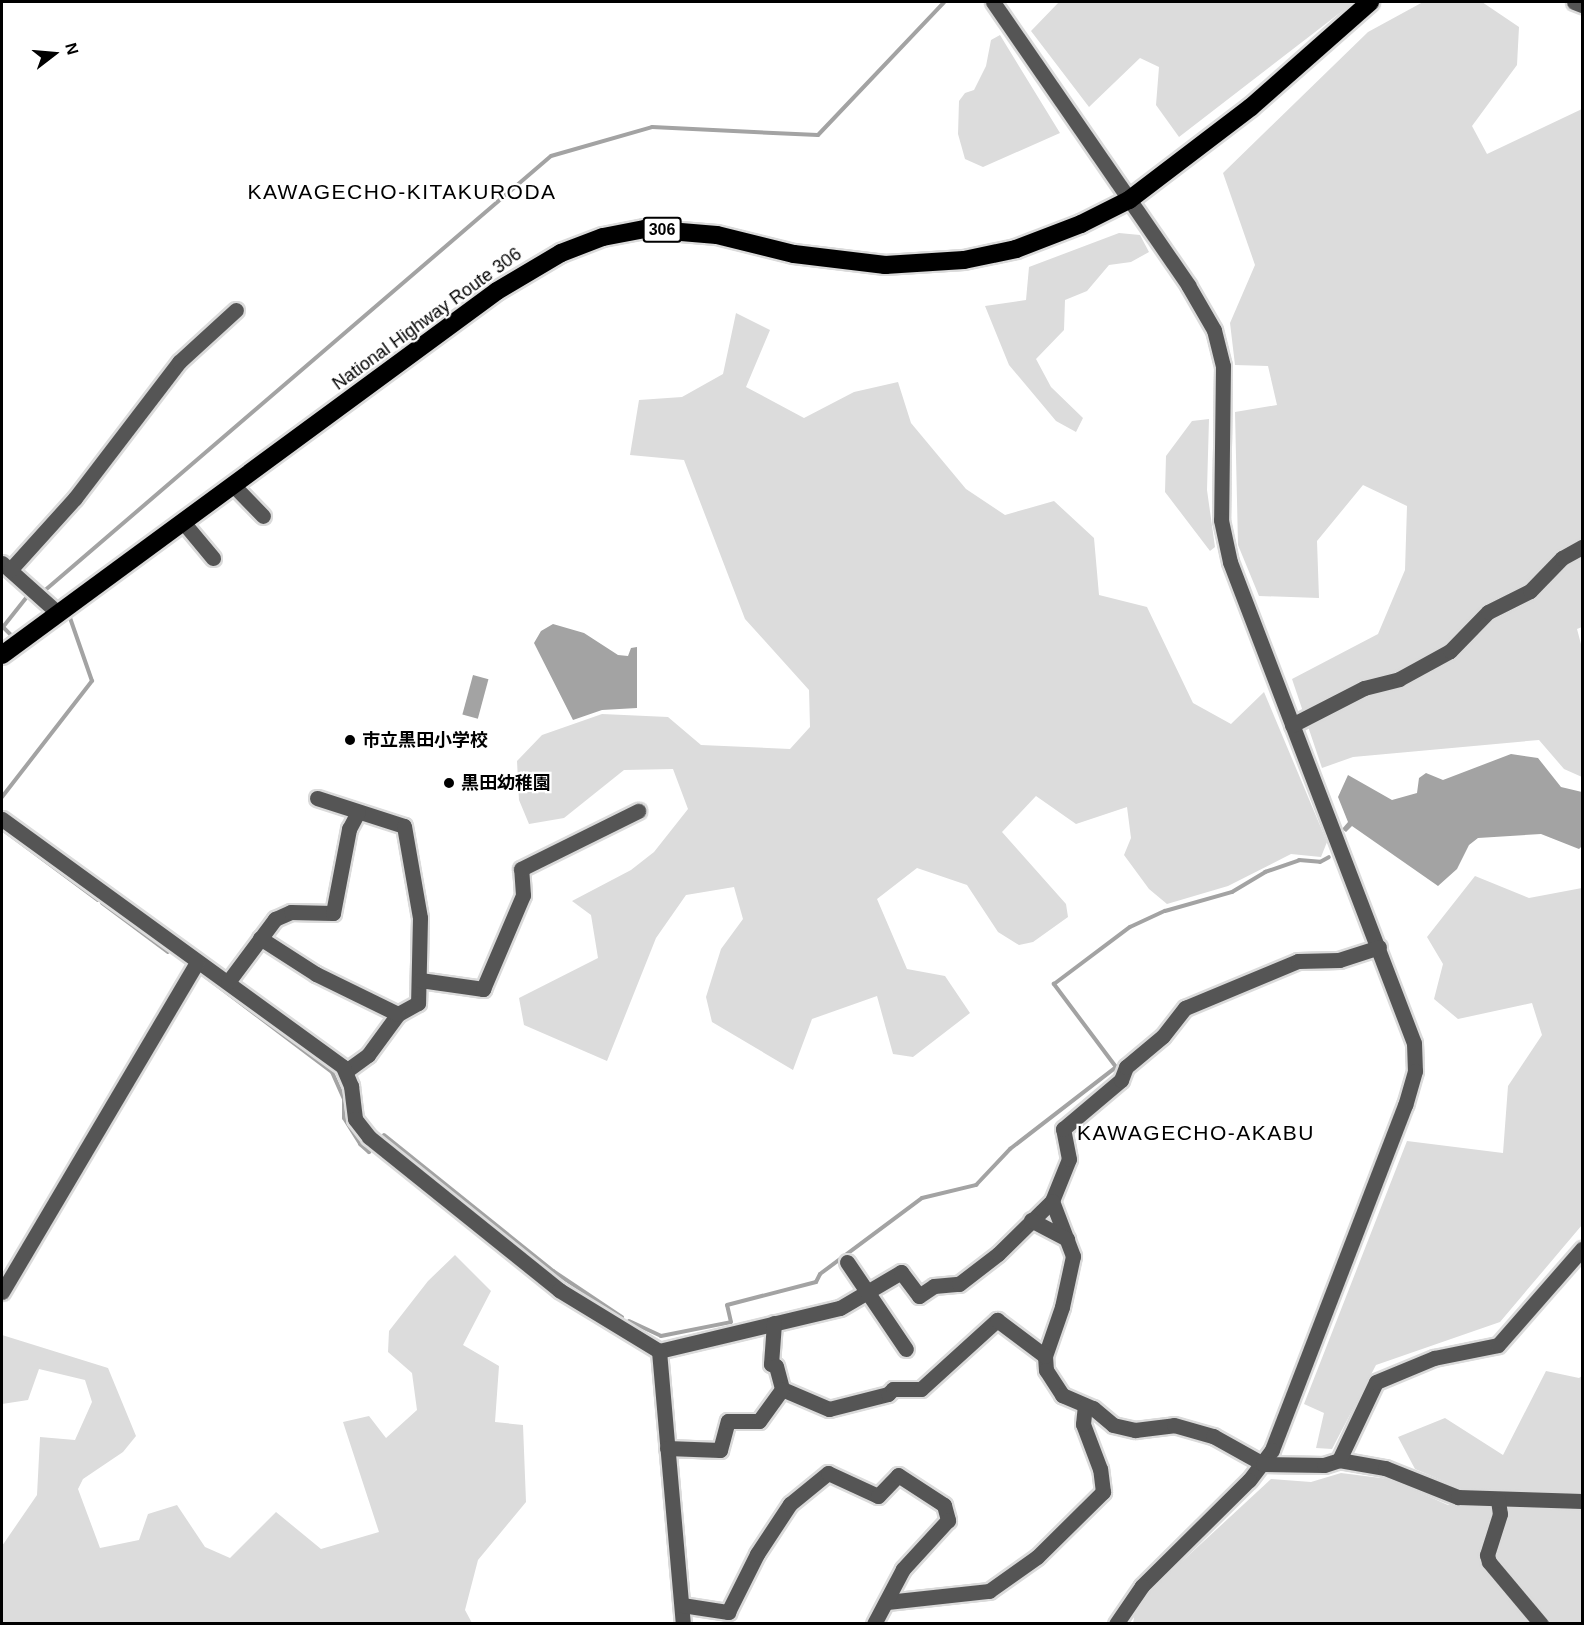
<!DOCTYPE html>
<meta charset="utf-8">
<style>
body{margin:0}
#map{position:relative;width:1584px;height:1625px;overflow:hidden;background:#fff;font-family:Arial,"Noto Sans JP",sans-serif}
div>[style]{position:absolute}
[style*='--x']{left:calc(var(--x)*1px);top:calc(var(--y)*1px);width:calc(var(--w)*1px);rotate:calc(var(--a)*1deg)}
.green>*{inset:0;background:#dcdcdc}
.water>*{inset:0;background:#a3a3a3;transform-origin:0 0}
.stream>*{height:4px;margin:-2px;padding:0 2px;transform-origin:2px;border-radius:2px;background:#a3a3a3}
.roads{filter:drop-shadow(2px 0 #dbdbdb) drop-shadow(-2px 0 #dbdbdb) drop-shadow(0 2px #dbdbdb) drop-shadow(0 -2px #dbdbdb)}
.minor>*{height:15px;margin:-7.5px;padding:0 7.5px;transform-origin:7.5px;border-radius:7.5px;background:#555}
.highway>*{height:18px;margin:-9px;padding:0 9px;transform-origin:9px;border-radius:9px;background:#000}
.dots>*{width:16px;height:16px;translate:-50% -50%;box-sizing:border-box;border:3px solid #fff;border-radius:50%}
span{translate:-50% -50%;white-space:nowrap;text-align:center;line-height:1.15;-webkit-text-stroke:4.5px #fff;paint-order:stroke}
.shield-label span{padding:2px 4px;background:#fff;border:2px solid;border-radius:4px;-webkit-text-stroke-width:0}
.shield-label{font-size:16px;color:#000;font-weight:700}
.street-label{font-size:18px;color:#000}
.poi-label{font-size:18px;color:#000;font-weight:700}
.left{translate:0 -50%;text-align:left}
.quarter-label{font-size:21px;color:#000;letter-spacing:1.5px}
.frame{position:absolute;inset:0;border:3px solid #000;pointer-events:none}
.north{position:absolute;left:24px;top:24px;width:60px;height:60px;-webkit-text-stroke:4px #fff;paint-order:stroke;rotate:74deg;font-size:16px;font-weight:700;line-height:24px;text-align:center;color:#000}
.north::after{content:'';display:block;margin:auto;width:21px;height:27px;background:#000;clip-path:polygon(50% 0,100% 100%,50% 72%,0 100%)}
</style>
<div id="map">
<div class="green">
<i style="clip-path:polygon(1059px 2px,1354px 2px,1179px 137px,1156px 105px,1159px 67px,1140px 58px,1089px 107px,1031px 31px)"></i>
<i style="clip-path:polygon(1423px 2px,1482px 2px,1519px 27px,1517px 65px,1472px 126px,1487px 154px,1582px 109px,1582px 627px,1577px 629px,1582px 648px,1582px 777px,1564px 769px,1539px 740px,1353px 757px,1322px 768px,1292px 679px,1378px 634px,1405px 570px,1407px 506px,1363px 485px,1317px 541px,1319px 598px,1259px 596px,1238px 545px,1235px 412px,1277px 405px,1268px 366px,1235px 365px,1230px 323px,1255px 265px,1223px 173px,1368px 32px)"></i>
<i style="clip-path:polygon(1000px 35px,1060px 133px,983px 167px,965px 159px,958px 134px,959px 101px,965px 93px,974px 90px,986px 66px,991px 40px)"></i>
<i style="clip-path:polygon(1119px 233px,1140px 235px,1149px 252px,1131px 262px,1109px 265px,1087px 291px,1065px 300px,1064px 330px,1036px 359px,1051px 387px,1083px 418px,1076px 432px,1056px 421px,1009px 365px,985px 306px,1026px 300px,1029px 267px)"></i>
<i style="clip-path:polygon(736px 313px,770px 330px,746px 387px,804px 418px,854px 392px,898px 382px,911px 423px,966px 489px,1005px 515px,1054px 501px,1094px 538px,1099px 595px,1147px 607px,1193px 703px,1231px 724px,1264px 692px,1327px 842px,1321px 857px,1291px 854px,1228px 886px,1167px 904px,1149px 889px,1124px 855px,1131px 838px,1127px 807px,1076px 824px,1036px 796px,1002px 832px,1066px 904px,1068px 917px,1033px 942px,1019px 945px,998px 932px,967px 885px,917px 868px,877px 899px,907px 969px,945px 976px,970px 1013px,913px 1057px,893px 1054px,877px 996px,812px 1019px,793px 1070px,712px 1022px,706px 997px,721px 949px,743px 919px,734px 887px,686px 895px,656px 938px,607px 1061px,524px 1025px,519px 998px,598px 958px,591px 915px,572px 901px,631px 870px,654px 852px,688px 809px,673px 769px,624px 770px,564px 818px,529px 824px,519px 800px,517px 761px,542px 735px,602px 714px,668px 717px,701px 745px,790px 749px,810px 727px,809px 690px,745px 619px,684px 460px,630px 455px,639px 400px,682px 397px,723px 374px)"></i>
<i style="clip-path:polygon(1209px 419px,1207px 490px,1215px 547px,1210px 551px,1165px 492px,1166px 456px,1192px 421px)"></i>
<i style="clip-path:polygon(1475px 876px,1529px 898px,1582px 888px,1582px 1225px,1500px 1322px,1376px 1365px,1332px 1449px,1316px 1448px,1324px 1413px,1304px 1404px,1407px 1141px,1503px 1153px,1508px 1086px,1542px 1035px,1532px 1003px,1458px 1019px,1434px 999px,1443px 964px,1427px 937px)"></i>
<i style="clip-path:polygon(455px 1255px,491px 1291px,463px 1345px,499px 1366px,495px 1422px,523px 1425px,526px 1502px,478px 1560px,465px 1610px,472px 1623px,2px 1623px,2px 1546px,37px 1495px,40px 1437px,75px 1440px,92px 1402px,85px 1380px,39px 1369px,28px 1400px,2px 1404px,2px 1335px,108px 1368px,136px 1436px,123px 1452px,83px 1479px,78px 1489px,100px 1548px,139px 1540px,148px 1514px,177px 1505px,205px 1547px,230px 1558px,276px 1512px,321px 1549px,379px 1532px,343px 1422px,369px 1416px,386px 1438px,417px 1410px,412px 1373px,388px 1352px,389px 1331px,428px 1281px)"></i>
<i style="clip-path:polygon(1546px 1371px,1579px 1378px,1582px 1376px,1582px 1495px,1469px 1492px,1415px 1469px,1398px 1437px,1445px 1418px,1503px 1455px)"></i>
<i style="clip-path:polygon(1341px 1473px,1389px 1479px,1448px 1505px,1582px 1508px,1582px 1623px,1133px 1624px,1136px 1604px,1271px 1479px,1311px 1482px)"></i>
</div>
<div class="water">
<i style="clip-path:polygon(553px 624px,584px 633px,618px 655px,628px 656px,631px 648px,637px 647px,637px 708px,602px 710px,573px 720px,534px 643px,541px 631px)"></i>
<i style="left:473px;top:675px;width:16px;height:41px;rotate:15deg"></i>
<i style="clip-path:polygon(1511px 754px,1538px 758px,1561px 787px,1582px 792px,1582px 846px,1579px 849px,1541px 834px,1478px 838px,1469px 845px,1457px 869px,1438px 886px,1352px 826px,1346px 832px,1342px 829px,1348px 822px,1338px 797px,1348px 775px,1392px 800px,1417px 793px,1419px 778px,1426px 773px,1443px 780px)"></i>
</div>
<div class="stream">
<i style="--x:43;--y:592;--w:669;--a:-40.64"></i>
<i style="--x:551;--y:156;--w:105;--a:-16"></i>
<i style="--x:652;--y:127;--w:166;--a:2.8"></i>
<i style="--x:818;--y:135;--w:183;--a:-46.5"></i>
<i style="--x:2;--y:644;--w:13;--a:-39"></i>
<i style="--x:12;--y:636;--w:13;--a:-135"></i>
<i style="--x:3;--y:627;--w:43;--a:-51.5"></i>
<i style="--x:2;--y:797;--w:147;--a:-52.2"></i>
<i style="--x:92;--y:681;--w:67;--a:-109.2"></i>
<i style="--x:2;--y:829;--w:119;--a:36.5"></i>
<i style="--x:102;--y:903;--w:82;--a:36.6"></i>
<i style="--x:206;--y:977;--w:158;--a:37"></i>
<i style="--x:332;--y:1072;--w:30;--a:66"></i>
<i style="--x:344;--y:1099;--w:19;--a:90"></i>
<i style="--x:344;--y:1118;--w:31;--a:58"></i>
<i style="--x:360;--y:1144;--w:12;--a:42"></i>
<i style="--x:369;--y:1152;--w:5;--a:-53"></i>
<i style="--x:384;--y:1135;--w:217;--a:38.8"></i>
<i style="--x:553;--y:1271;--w:83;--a:33.7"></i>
<i style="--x:629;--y:1321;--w:35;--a:25"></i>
<i style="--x:661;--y:1336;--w:71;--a:-11.3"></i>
<i style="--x:731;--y:1322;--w:17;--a:-103"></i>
<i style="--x:727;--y:1305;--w:92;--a:-14.5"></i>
<i style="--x:816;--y:1282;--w:9;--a:-63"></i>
<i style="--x:820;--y:1274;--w:127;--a:-36.7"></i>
<i style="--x:922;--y:1198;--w:56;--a:-13.5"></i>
<i style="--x:976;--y:1185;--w:50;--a:-46.6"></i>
<i style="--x:1010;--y:1149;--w:134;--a:-37.7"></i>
<i style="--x:1116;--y:1067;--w:104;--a:-126.8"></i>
<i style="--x:1054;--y:984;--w:95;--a:-36.9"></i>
<i style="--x:1130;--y:927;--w:38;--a:-25"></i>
<i style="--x:1165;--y:911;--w:70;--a:-15.8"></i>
<i style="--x:1232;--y:892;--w:39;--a:-31"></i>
<i style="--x:1265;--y:872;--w:36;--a:-19"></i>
<i style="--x:1299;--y:860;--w:21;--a:5"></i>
<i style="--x:1320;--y:862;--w:10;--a:-29"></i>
</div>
<div class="roads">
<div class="minor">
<i style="--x:993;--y:2;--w:344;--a:55.4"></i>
<i style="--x:1188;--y:285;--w:52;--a:60"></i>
<i style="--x:1214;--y:330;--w:37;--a:76"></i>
<i style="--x:1223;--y:366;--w:154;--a:90.7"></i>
<i style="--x:1221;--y:520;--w:43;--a:77.9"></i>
<i style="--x:1230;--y:562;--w:515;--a:69.07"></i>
<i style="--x:1414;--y:1043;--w:28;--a:88"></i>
<i style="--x:1415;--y:1071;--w:35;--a:106"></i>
<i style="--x:1405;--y:1105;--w:370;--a:111.1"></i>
<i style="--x:1272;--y:1450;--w:38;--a:127"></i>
<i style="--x:1249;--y:1480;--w:151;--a:135.3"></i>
<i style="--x:1142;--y:1586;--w:46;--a:124.4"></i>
<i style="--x:1574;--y:2;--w:9;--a:21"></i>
<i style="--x:233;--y:485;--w:43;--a:45.9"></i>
<i style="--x:183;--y:522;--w:47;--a:50.2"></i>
<i style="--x:2;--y:563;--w:75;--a:41.8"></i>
<i style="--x:10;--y:570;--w:97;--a:-47.9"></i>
<i style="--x:75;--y:498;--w:171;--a:-52.6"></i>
<i style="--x:179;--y:362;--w:77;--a:-42.4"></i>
<i style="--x:1292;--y:725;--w:81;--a:-27.2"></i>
<i style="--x:1364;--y:688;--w:36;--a:-14"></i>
<i style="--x:1399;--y:679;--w:58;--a:-28.8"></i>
<i style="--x:1450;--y:651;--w:54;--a:-45.7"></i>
<i style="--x:1488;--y:612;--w:47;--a:-26.6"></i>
<i style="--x:1530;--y:591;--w:46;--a:-45.9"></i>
<i style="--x:1562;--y:558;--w:23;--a:-29"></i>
<i style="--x:317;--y:798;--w:91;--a:17.8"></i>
<i style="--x:404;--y:826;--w:93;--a:80.1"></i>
<i style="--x:420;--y:918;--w:85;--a:91.3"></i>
<i style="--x:418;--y:1003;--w:23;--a:151"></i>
<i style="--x:398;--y:1014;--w:51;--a:126.2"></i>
<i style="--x:368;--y:1055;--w:27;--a:144"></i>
<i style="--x:2;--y:819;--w:422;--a:36"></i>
<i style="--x:343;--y:1067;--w:21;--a:67"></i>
<i style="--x:351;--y:1086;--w:33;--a:83"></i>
<i style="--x:355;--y:1119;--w:23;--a:52"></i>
<i style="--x:369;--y:1137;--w:244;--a:38.8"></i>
<i style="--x:559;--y:1290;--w:117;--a:31.4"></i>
<i style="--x:659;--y:1351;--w:186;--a:-13.4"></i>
<i style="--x:840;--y:1308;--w:71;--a:-30.5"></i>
<i style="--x:901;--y:1272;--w:30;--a:53"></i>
<i style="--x:919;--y:1296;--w:18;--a:-34"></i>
<i style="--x:934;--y:1286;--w:25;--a:-5"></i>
<i style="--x:959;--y:1284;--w:49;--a:-37.6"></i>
<i style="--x:998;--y:1254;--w:76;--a:-44.5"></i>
<i style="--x:1052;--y:1201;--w:45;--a:-68"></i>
<i style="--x:1069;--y:1159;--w:31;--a:-101"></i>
<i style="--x:1063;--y:1129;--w:76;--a:-40.2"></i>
<i style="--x:1121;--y:1080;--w:14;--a:-69"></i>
<i style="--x:1126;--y:1067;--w:48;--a:-40"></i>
<i style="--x:1163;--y:1036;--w:36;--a:-52"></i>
<i style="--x:1185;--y:1008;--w:122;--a:-22.6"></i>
<i style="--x:1298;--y:961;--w:41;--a:-1.4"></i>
<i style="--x:1339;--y:960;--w:42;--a:-18"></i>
<i style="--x:260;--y:938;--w:67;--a:32.7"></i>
<i style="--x:316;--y:974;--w:91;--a:26"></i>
<i style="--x:420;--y:980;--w:64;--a:8.1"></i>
<i style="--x:483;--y:989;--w:102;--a:-66.9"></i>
<i style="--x:523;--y:895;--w:26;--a:-94"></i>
<i style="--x:521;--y:869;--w:131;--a:-26.4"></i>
<i style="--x:228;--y:982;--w:79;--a:-53.3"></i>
<i style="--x:275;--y:919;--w:17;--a:-24"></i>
<i style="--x:291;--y:912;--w:42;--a:1.4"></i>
<i style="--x:333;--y:913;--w:86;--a:-79.2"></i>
<i style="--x:349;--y:829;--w:19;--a:-62"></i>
<i style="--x:1052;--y:1201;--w:59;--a:69.1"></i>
<i style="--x:1073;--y:1256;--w:52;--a:102.2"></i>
<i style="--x:1062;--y:1307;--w:52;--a:109.1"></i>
<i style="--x:1045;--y:1356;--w:14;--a:86"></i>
<i style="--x:1046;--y:1370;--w:30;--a:57"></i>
<i style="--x:1062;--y:1395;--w:34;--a:23"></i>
<i style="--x:1093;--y:1408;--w:26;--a:40"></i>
<i style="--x:1113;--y:1425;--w:23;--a:13"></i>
<i style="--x:1135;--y:1430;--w:39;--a:-7"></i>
<i style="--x:1174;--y:1425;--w:41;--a:15.8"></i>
<i style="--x:1213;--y:1436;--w:57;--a:29.2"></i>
<i style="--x:1263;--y:1464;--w:61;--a:0.9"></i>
<i style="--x:1324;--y:1465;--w:16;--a:-18"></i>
<i style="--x:1339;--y:1460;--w:47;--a:9.9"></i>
<i style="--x:1385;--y:1468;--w:79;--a:21.7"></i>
<i style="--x:1458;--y:1497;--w:124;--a:1.8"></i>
<i style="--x:1031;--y:1220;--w:41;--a:27.8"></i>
<i style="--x:847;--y:1262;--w:105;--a:55.9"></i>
<i style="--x:2;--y:1292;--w:383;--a:-59.4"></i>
<i style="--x:774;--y:1323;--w:41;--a:94.2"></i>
<i style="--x:771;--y:1364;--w:5;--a:22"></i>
<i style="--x:776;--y:1366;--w:24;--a:75"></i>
<i style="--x:782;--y:1389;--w:51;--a:23.1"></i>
<i style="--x:829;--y:1409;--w:61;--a:-14.3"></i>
<i style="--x:888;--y:1394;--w:7;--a:-45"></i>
<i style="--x:893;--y:1389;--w:28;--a:0"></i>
<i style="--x:921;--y:1389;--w:103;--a:-42.2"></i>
<i style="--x:997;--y:1320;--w:60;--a:36.9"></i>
<i style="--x:659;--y:1351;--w:274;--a:85"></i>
<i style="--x:667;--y:1448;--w:53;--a:2.2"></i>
<i style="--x:720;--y:1450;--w:30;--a:-75"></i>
<i style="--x:728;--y:1421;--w:31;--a:0"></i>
<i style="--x:759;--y:1421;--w:39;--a:-54"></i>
<i style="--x:1339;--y:1460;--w:86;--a:-64.6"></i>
<i style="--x:1376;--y:1382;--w:63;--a:-22.5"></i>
<i style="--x:1434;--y:1358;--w:65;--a:-11.5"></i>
<i style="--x:1498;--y:1345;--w:128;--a:-48.8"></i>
<i style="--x:1498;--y:1500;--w:14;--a:82"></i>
<i style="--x:1500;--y:1514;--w:43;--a:107.6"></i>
<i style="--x:1487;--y:1555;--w:7;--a:74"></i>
<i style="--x:1489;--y:1562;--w:81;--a:50"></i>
<i style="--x:887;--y:1602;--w:103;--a:-6.2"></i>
<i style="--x:989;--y:1591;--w:59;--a:-35.3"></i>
<i style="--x:1037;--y:1557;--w:93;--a:-44.6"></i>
<i style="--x:1103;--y:1492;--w:23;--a:-97"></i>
<i style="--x:1100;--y:1469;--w:48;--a:-110.7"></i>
<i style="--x:1083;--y:1424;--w:18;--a:-84"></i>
<i style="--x:682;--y:1605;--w:47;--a:8.7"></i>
<i style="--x:728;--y:1612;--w:65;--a:-63.4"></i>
<i style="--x:757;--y:1554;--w:60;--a:-56.6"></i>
<i style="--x:790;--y:1504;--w:49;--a:-39.2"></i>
<i style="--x:828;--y:1473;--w:55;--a:24.7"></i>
<i style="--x:878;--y:1496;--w:29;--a:-46"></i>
<i style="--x:898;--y:1475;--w:55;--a:33.1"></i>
<i style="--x:944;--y:1505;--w:16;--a:75"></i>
<i style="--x:948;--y:1520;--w:67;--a:132.6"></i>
<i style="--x:903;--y:1569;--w:62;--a:117.8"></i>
</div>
<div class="highway">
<i style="--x:2;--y:655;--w:614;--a:-36.33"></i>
<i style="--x:497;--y:291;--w:74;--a:-30.7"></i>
<i style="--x:561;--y:253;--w:45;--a:-20.9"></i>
<i style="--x:603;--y:237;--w:43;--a:-10.8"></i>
<i style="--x:645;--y:229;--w:72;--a:4.8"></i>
<i style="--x:717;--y:235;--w:79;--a:13.9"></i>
<i style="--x:794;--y:254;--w:92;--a:6.9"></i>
<i style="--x:885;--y:265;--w:79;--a:-3.6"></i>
<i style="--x:964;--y:260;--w:53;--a:-11.9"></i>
<i style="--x:1016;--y:249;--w:70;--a:-21"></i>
<i style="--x:1081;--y:224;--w:54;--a:-26.6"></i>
<i style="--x:1129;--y:200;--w:153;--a:-37.3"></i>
<i style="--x:1251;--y:107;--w:159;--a:-41.4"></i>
</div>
</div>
<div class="dots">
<i style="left:350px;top:740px;background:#000"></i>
<i style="left:449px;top:783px;background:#000"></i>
</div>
<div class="shield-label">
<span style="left:662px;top:230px">306</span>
</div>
<div class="street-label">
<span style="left:427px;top:319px;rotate:-36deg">National Highway Route 306</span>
</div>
<div class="poi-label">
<span class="left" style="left:362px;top:740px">市立黒田小学校</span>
<span class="left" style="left:461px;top:783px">黒田幼稚園</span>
</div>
<div class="quarter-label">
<span style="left:402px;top:192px">KAWAGECHO-KITAKURODA</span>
<span style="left:1196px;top:1133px">KAWAGECHO-AKABU</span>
</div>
<div class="frame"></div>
<div class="north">N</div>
</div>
